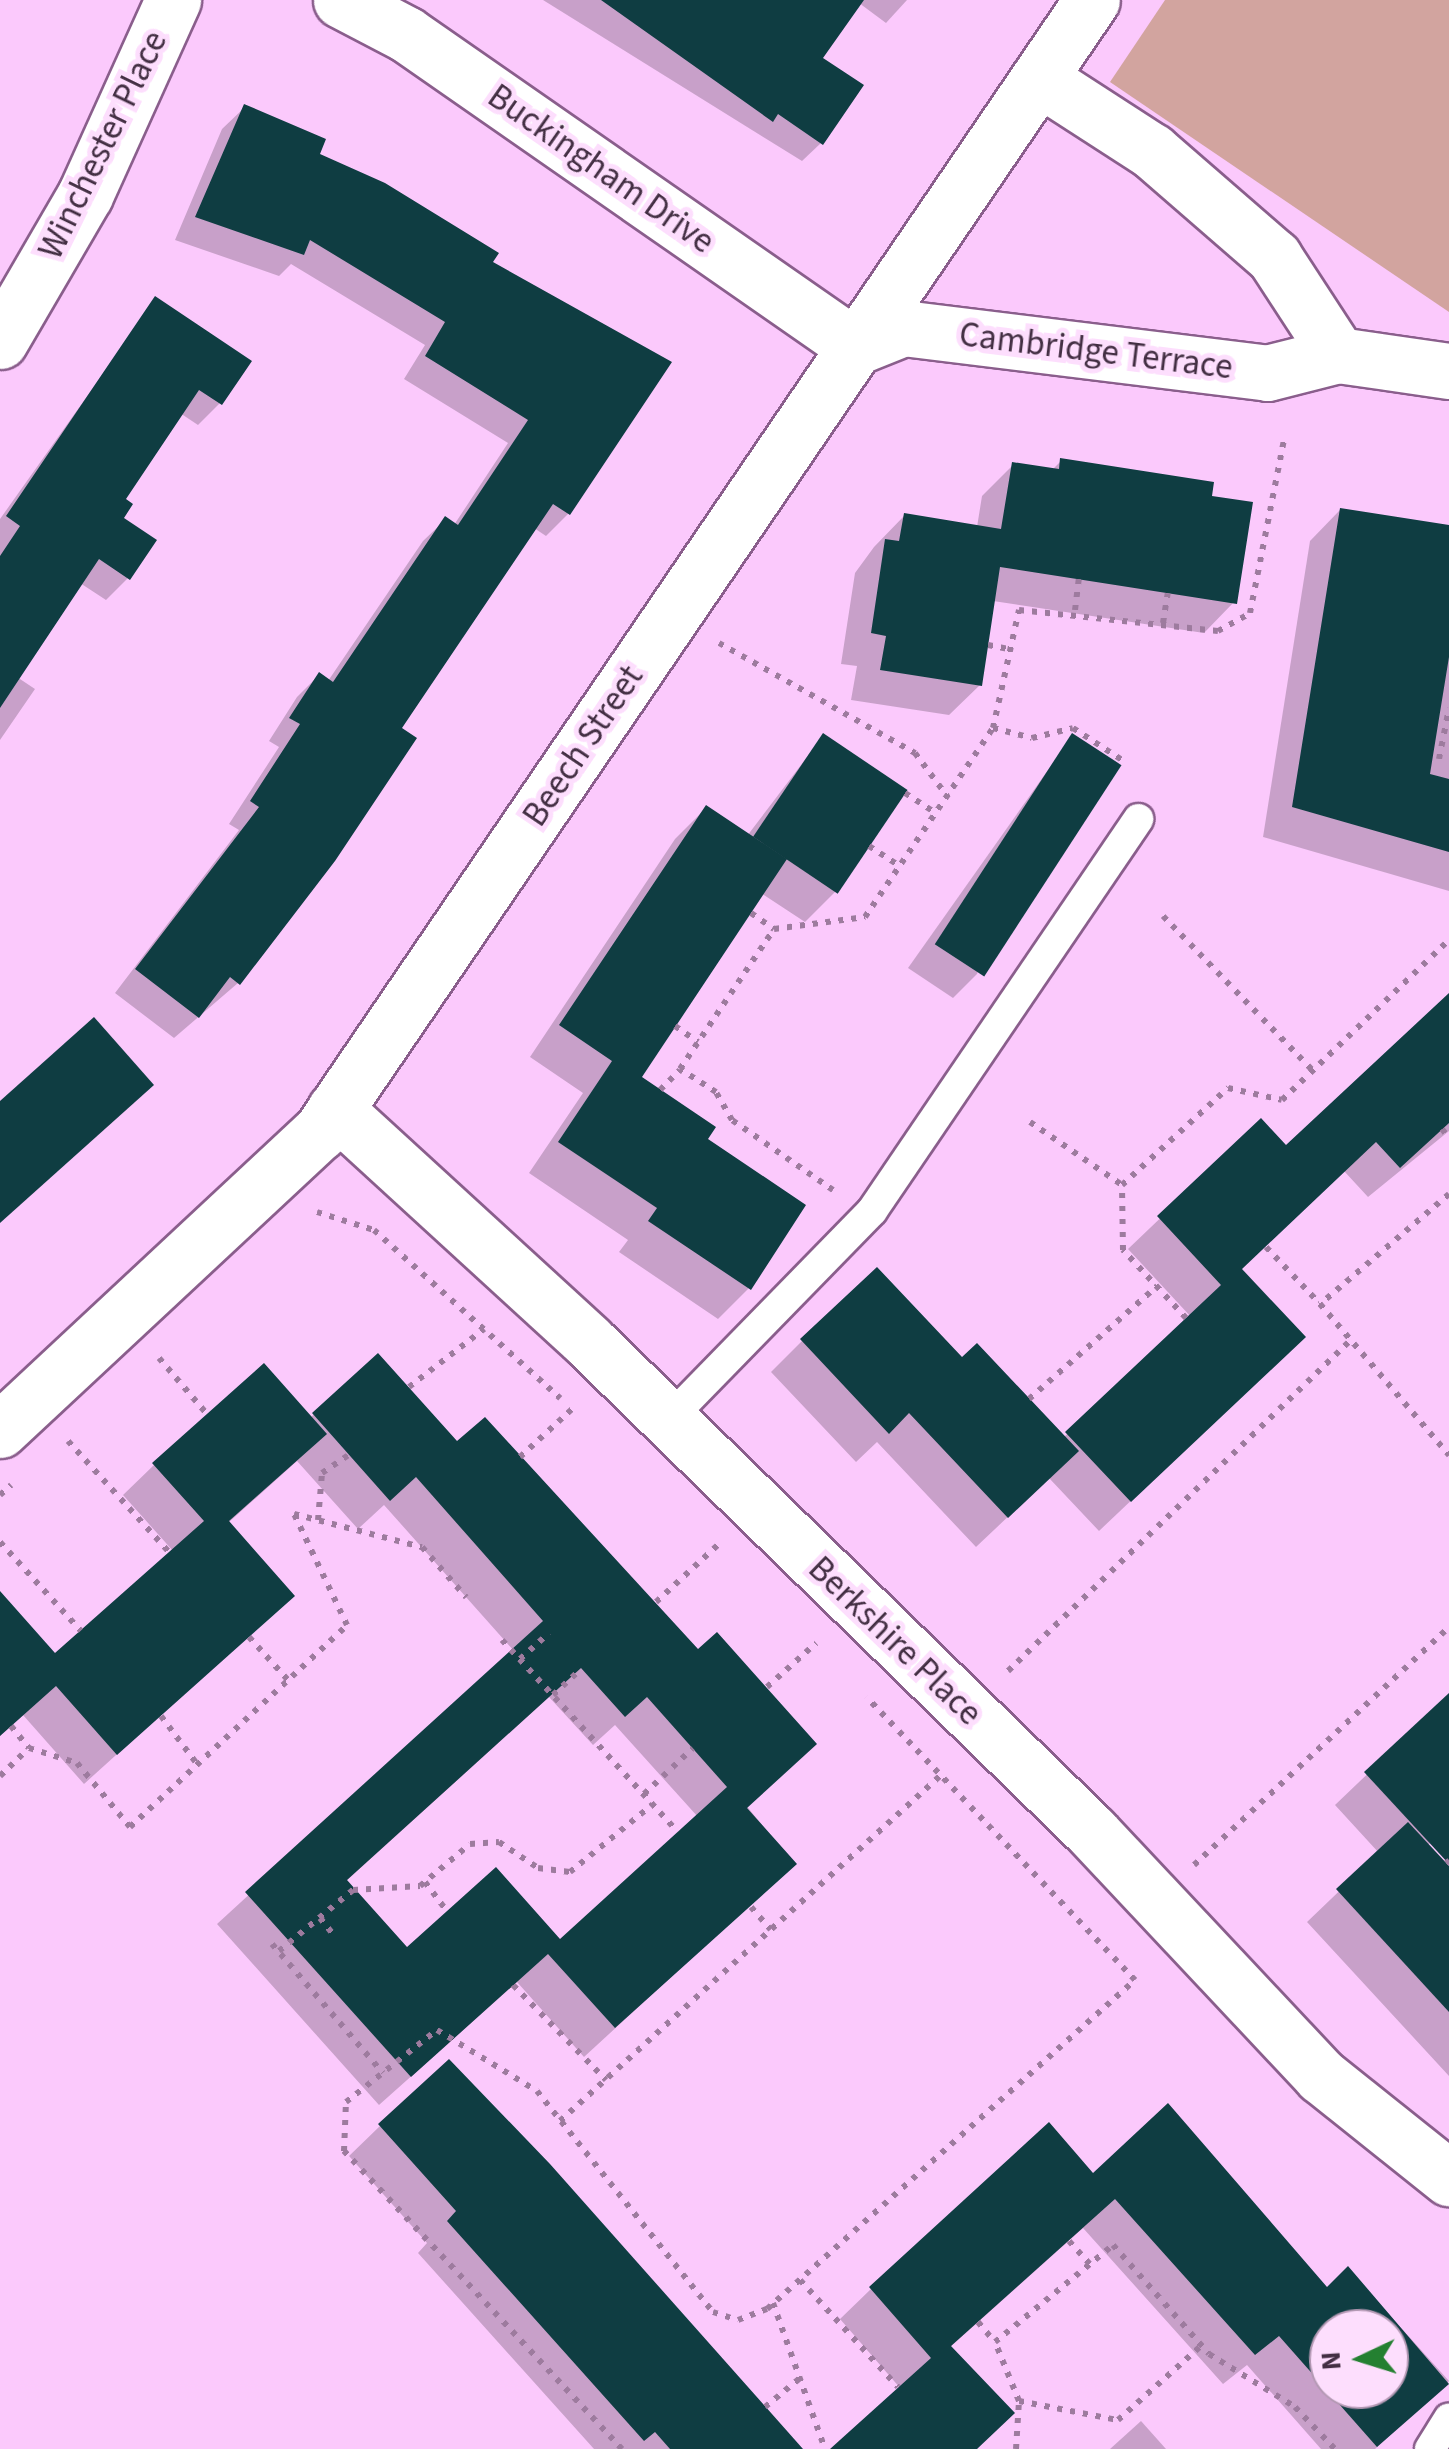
<!DOCTYPE html>
<style>
body{margin:0}
#map{position:relative;width:1449px;height:2449px;overflow:hidden;background:#fbc9fc;font-family:"Source Sans 3",sans-serif}
div>[style]{position:absolute}
[style*='--x']{left:calc(var(--x)*1px);top:calc(var(--y)*1px);width:calc(var(--w)*1px);rotate:calc(var(--a)*1deg)}
.green>*{inset:0;background:#d2a49f}
.shadow>*{inset:0;background:#0003}
.building>*{inset:0;background:#0f3d42;transform-origin:0 0}
.path>*{height:6px;margin-top:-3px;transform-origin:0;background:repeating-linear-gradient(90deg,#9d7b9e 0 5px,transparent 0 13px)}
.roads{filter:drop-shadow(2px 0 #8a5e8c) drop-shadow(-2px 0 #8a5e8c) drop-shadow(0 2px #8a5e8c) drop-shadow(0 -2px #8a5e8c)}
.service>*{height:30px;margin:-15px;padding:0 15px;transform-origin:15px;border-radius:15px;background:#fff}
.minor>*{height:55px;margin:-27.5px;padding:0 27.5px;transform-origin:27.5px;border-radius:27.5px;background:#fff}
span{translate:-50% -50%;white-space:nowrap;text-align:center;line-height:1.15;-webkit-text-stroke:10px #fddefd;paint-order:stroke}
.street-label{font-size:35px;color:#432f43}
.north{position:absolute;left:1309px;top:2309px;width:100px;height:100px;box-sizing:border-box;background:#fddefd;border:2px solid #b398b3;border-radius:50%;rotate:266deg;font-size:28px;font-weight:700;line-height:40px;text-align:center;color:#432f43}
.north::after{content:'';display:block;margin:auto;width:35px;height:45px;background:#248031;clip-path:polygon(50% 0,100% 100%,50% 72%,0 100%)}
</style>
<div id="map">
<div class="green">
<i style="clip-path:polygon(1165px 0,1449px 0,1449px 312px,1110px 82px)"></i>
</div>
<div class="shadow">
<i style="clip-path:polygon(543px 0,765px 0,819px 58px,821px 143px,802px 161px)"></i>
<i style="clip-path:polygon(855px 0,907px 0,886px 23px)"></i>
<i style="clip-path:polygon(245px 107px,489px 263px,568px 514px,546px 536px,534px 528px,398px 729px,333px 860px,238px 983px,174px 1038px,115px 993px,239px 830px,229px 824px,279px 747px,269px 741px,297px 697px,319px 675px,328px 681px,423px 541px,446px 519px,454px 525px,508px 443px,404px 379px,425px 345px,291px 264px,279px 276px,175px 240px,222px 129px)"></i>
<i style="clip-path:polygon(156px 299px,220px 403px,198px 425px,180px 413px,122px 500px,128px 578px,106px 600px,80px 583px,17px 677px,35px 689px,0 740px,0 519px)"></i>
<i style="clip-path:polygon(1061px 461px,1209px 498px,1234px 602px,1204px 633px,993px 601px,980px 685px,949px 715px,851px 700px,857px 666px,841px 664px,855px 573px,874px 547px,904px 516px,977px 527px,982px 496px,1013px 465px,1051px 471px)"></i>
<i style="clip-path:polygon(1340px 510px,1449px 528px,1449px 891px,1263px 837px,1310px 541px)"></i>
<i style="clip-path:polygon(823px 736px,836px 891px,805px 922px,761px 893px,638px 1078px,704px 1139px,749px 1288px,718px 1319px,619px 1252px,628px 1240px,529px 1173px,583px 1093px,530px 1057px,675px 839px,706px 808px,747px 836px)"></i>
<i style="clip-path:polygon(1072px 736px,977px 974px,953px 998px,908px 968px)"></i>
<i style="clip-path:polygon(1449px 996px,1449px 1131px,1368px 1197px,1344px 1171px,1239px 1270px,1271px 1368px,1099px 1531px,1049px 1478px,976px 1547px,877px 1442px,856px 1462px,771px 1372px,802px 1341px,962px 1361px,1063px 1438px,1191px 1317px,1128px 1249px,1261px 1122px,1285px 1149px)"></i>
<i style="clip-path:polygon(evenodd,378px 1356px,794px 1864px,584px 2057px,517px 1982px,379px 2105px,217px 1924px,514px 1651px,384px 1505px,358px 1529px,297px 1461px,228px 1523px,292px 1596px,84px 1784px,23px 1715px,0 1736px,0 1601px,55px 1657px,174px 1552px,123px 1495px,154px 1465px,310px 1418px,378px 1356px,549px 1697px,593px 1745px,615px 1725px,698px 1817px,560px 1942px,407px 1950px,345px 1882px,549px 1697px)"></i>
<i style="clip-path:polygon(1449px 1696px,1449px 1826px,1427px 1846px,1449px 1870px,1449px 2076px,1307px 1922px,1379px 1853px,1335px 1805px)"></i>
<i style="clip-path:polygon(380px 2126px,800px 2449px,594px 2449px,418px 2253px,427px 2243px,349px 2156px)"></i>
<i style="clip-path:polygon(evenodd,1093px 2176px,1327px 2291px,1348px 2269px,1449px 2381px,1375px 2449px,1321px 2449px,1247px 2365px,1223px 2384px,1083px 2228px,949px 2348px,976px 2449px,836px 2449px,901px 2389px,840px 2319px,871px 2289px,1093px 2176px,1329px 2329px,1389px 2329px,1389px 2389px,1329px 2389px,1329px 2329px)"></i>
<i style="clip-path:polygon(1141px 2421px,1166px 2449px,1110px 2449px)"></i>
</div>
<div class="building">
<i style="clip-path:polygon(601px 0,864px 0,823px 58px,864px 85px,823px 145px,778px 114px,773px 122px)"></i>
<i style="clip-path:polygon(244px 104px,326px 139px,320px 154px,385px 183px,499px 253px,493px 262px,672px 362px,570px 515px,553px 504px,402px 728px,417px 738px,335px 861px,240px 985px,230px 977px,199px 1018px,135px 969px,259px 807px,250px 801px,300px 724px,289px 718px,319px 672px,333px 682px,445px 516px,458px 525px,528px 420px,425px 356px,445px 322px,310px 240px,304px 255px,195px 217px)"></i>
<i style="clip-path:polygon(155px 296px,252px 361px,222px 405px,199px 390px,126px 499px,133px 504px,124px 518px,157px 540px,130px 580px,99px 559px,0 708px,0 556px,20px 526px,6px 516px)"></i>
<i style="clip-path:polygon(1060px 458px,1214px 482px,1212px 496px,1253px 502px,1237px 604px,1000px 567px,982px 686px,880px 670px,886px 636px,871px 633px,885px 539px,899px 541px,904px 513px,1001px 529px,1012px 462px,1059px 469px)"></i>
<i style="clip-path:polygon(1340px 508px,1449px 525px,1449px 657px,1430px 774px,1449px 779px,1449px 852px,1292px 807px)"></i>
<i style="left:823px;top:733px;width:102px;height:125px;rotate:34deg"></i>
<i style="left:1072px;top:733px;width:59px;height:252px;rotate:33deg"></i>
<i style="clip-path:polygon(706px 805px,787px 859px,642px 1077px,716px 1127px,708px 1139px,806px 1205px,751px 1290px,648px 1221px,657px 1208px,558px 1142px,612px 1061px,559px 1025px)"></i>
<i style="clip-path:polygon(1449px 993px,1449px 1123px,1400px 1168px,1376px 1142px,1242px 1269px,1306px 1337px,1131px 1502px,1065px 1432px,1221px 1285px,1157px 1216px,1261px 1118px,1286px 1145px)"></i>
<i style="clip-path:polygon(94px 1017px,154px 1085px,0 1223px,0 1101px)"></i>
<i style="clip-path:polygon(877px 1267px,962px 1357px,977px 1343px,1079px 1451px,1008px 1518px,909px 1413px,889px 1434px,800px 1339px)"></i>
<i style="clip-path:polygon(evenodd,378px 1353px,457px 1441px,485px 1417px,698px 1649px,717px 1632px,817px 1744px,747px 1808px,797px 1864px,615px 2028px,548px 1954px,411px 2077px,245px 1892px,543px 1621px,416px 1477px,390px 1501px,312px 1413px,378px 1353px,581px 1668px,625px 1717px,647px 1697px,727px 1787px,560px 1939px,496px 1867px,407px 1947px,347px 1880px,581px 1668px)"></i>
<i style="clip-path:polygon(264px 1363px,327px 1434px,229px 1521px,295px 1596px,117px 1755px,56px 1686px,0 1736px,0 1591px,55px 1653px,204px 1521px,152px 1463px)"></i>
<i style="clip-path:polygon(1449px 1693px,1449px 1864px,1364px 1772px)"></i>
<i style="clip-path:polygon(1408px 1822px,1449px 1866px,1449px 2012px,1336px 1889px)"></i>
<i style="clip-path:polygon(449px 2059px,550px 2164px,803px 2449px,670px 2449px,655px 2432px,644px 2441px,447px 2221px,456px 2211px,378px 2124px)"></i>
<i style="clip-path:polygon(evenodd,1168px 2103px,1327px 2287px,1348px 2266px,1449px 2384px,1377px 2447px,1279px 2336px,1255px 2355px,1115px 2199px,951px 2346px,1015px 2413px,977px 2449px,830px 2449px,931px 2358px,869px 2287px,1049px 2122px,1093px 2173px,1168px 2103px,1329px 2329px,1389px 2329px,1389px 2389px,1329px 2389px,1329px 2329px)"></i>
</div>
<div class="path">
<i style="--x:1075;--y:610;--w:31;--a:-83"></i>
<i style="--x:1163;--y:623;--w:30;--a:-81"></i>
<i style="--x:719;--y:643;--w:225;--a:29.3"></i>
<i style="--x:915;--y:753;--w:54;--a:53.3"></i>
<i style="--x:988;--y:645;--w:21;--a:11"></i>
<i style="--x:993;--y:728;--w:40;--a:14.4"></i>
<i style="--x:1032;--y:738;--w:42;--a:-13.7"></i>
<i style="--x:1073;--y:728;--w:59;--a:33.1"></i>
<i style="--x:1439;--y:759;--w:52;--a:-78.9"></i>
<i style="--x:905;--y:793;--w:37;--a:33"></i>
<i style="--x:869;--y:846;--w:37;--a:33"></i>
<i style="--x:751;--y:913;--w:28;--a:35"></i>
<i style="--x:1163;--y:916;--w:216;--a:45.9"></i>
<i style="--x:675;--y:1026;--w:28;--a:35"></i>
<i style="--x:660;--y:1090;--w:28;--a:-45"></i>
<i style="--x:1030;--y:1122;--w:112;--a:34.4"></i>
<i style="--x:1442;--y:1129;--w:11;--a:52"></i>
<i style="--x:833;--y:1190;--w:123;--a:-145.3"></i>
<i style="--x:732;--y:1120;--w:32;--a:-120"></i>
<i style="--x:716;--y:1092;--w:43;--a:-147.4"></i>
<i style="--x:680;--y:1069;--w:169;--a:-56.1"></i>
<i style="--x:774;--y:929;--w:92;--a:-7.5"></i>
<i style="--x:865;--y:917;--w:228;--a:-55.9"></i>
<i style="--x:993;--y:728;--w:121;--a:-77.6"></i>
<i style="--x:1019;--y:610;--w:200;--a:6"></i>
<i style="--x:1218;--y:631;--w:37;--a:-29"></i>
<i style="--x:1250;--y:613;--w:176;--a:-78.9"></i>
<i style="--x:1449;--y:1194;--w:170;--a:139.5"></i>
<i style="--x:1320;--y:1304;--w:199;--a:49.5"></i>
<i style="--x:317;--y:1212;--w:60;--a:17.5"></i>
<i style="--x:374;--y:1230;--w:251;--a:42.1"></i>
<i style="--x:1266;--y:1247;--w:79;--a:46.5"></i>
<i style="--x:1186;--y:1318;--w:93;--a:-132.8"></i>
<i style="--x:1123;--y:1250;--w:65;--a:-90.9"></i>
<i style="--x:1122;--y:1185;--w:144;--a:-42.5"></i>
<i style="--x:1228;--y:1088;--w:55;--a:12.5"></i>
<i style="--x:1282;--y:1100;--w:231;--a:-43.8"></i>
<i style="--x:159;--y:1358;--w:74;--a:49.4"></i>
<i style="--x:409;--y:1387;--w:95;--a:-37.7"></i>
<i style="--x:1029;--y:1399;--w:171;--a:-41.4"></i>
<i style="--x:68;--y:1441;--w:150;--a:47.7"></i>
<i style="--x:520;--y:1457;--w:71;--a:-42.7"></i>
<i style="--x:0;--y:1495;--w:15;--a:-42"></i>
<i style="--x:318;--y:1520;--w:47;--a:-85.1"></i>
<i style="--x:322;--y:1473;--w:32;--a:-34"></i>
<i style="--x:0;--y:1542;--w:120;--a:47.7"></i>
<i style="--x:656;--y:1602;--w:87;--a:-42.7"></i>
<i style="--x:249;--y:1637;--w:58;--a:47.8"></i>
<i style="--x:502;--y:1640;--w:260;--a:47.5"></i>
<i style="--x:520;--y:1659;--w:39;--a:-42"></i>
<i style="--x:1008;--y:1671;--w:477;--a:-44"></i>
<i style="--x:767;--y:1687;--w:66;--a:-41.9"></i>
<i style="--x:553;--y:1695;--w:38;--a:-43"></i>
<i style="--x:161;--y:1716;--w:60;--a:53.1"></i>
<i style="--x:11;--y:1726;--w:28;--a:51"></i>
<i style="--x:0;--y:1776;--w:40;--a:-44"></i>
<i style="--x:29;--y:1748;--w:50;--a:17.4"></i>
<i style="--x:77;--y:1763;--w:83;--a:50.4"></i>
<i style="--x:130;--y:1827;--w:296;--a:-42.9"></i>
<i style="--x:347;--y:1625;--w:123;--a:-115.5"></i>
<i style="--x:294;--y:1514;--w:132;--a:14.5"></i>
<i style="--x:422;--y:1547;--w:67;--a:48.7"></i>
<i style="--x:644;--y:1794;--w:67;--a:-43.2"></i>
<i style="--x:1446;--y:1863;--w:4;--a:-34"></i>
<i style="--x:1194;--y:1865;--w:349;--a:-43"></i>
<i style="--x:425;--y:1882;--w:36;--a:53"></i>
<i style="--x:751;--y:1907;--w:30;--a:49"></i>
<i style="--x:320;--y:1918;--w:21;--a:51"></i>
<i style="--x:272;--y:1944;--w:170;--a:49.3"></i>
<i style="--x:279;--y:1951;--w:96;--a:-39.5"></i>
<i style="--x:353;--y:1890;--w:67;--a:-3.4"></i>
<i style="--x:420;--y:1886;--w:65;--a:-40"></i>
<i style="--x:470;--y:1844;--w:29;--a:-4"></i>
<i style="--x:499;--y:1842;--w:47;--a:33.7"></i>
<i style="--x:538;--y:1868;--w:32;--a:7"></i>
<i style="--x:570;--y:1872;--w:107;--a:-39.3"></i>
<i style="--x:513;--y:1985;--w:133;--a:45.6"></i>
<i style="--x:560;--y:2121;--w:515;--a:-42.24"></i>
<i style="--x:1069;--y:2241;--w:31;--a:48"></i>
<i style="--x:800;--y:2280;--w:145;--a:47.5"></i>
<i style="--x:773;--y:2303;--w:155;--a:70.4"></i>
<i style="--x:978;--y:2322;--w:26;--a:50"></i>
<i style="--x:1019;--y:2401;--w:101;--a:10.9"></i>
<i style="--x:1118;--y:2420;--w:113;--a:-41.8"></i>
<i style="--x:765;--y:2407;--w:45;--a:-39.6"></i>
<i style="--x:622;--y:2449;--w:408;--a:-133"></i>
<i style="--x:344;--y:2151;--w:49;--a:-87.7"></i>
<i style="--x:346;--y:2102;--w:116;--a:-38.4"></i>
<i style="--x:437;--y:2030;--w:117;--a:31.4"></i>
<i style="--x:537;--y:2091;--w:283;--a:51.5"></i>
<i style="--x:713;--y:2312;--w:26;--a:18"></i>
<i style="--x:738;--y:2320;--w:31;--a:-21"></i>
<i style="--x:767;--y:2309;--w:494;--a:-41.8"></i>
<i style="--x:1135;--y:1980;--w:390;--a:-133.5"></i>
<i style="--x:1016;--y:2449;--w:48;--a:-86.4"></i>
<i style="--x:1019;--y:2401;--w:64;--a:-112.1"></i>
<i style="--x:995;--y:2342;--w:153;--a:-39.4"></i>
<i style="--x:1113;--y:2245;--w:145;--a:48.6"></i>
<i style="--x:1209;--y:2354;--w:101;--a:31.6"></i>
<i style="--x:1295;--y:2407;--w:58;--a:46.4"></i>
</div>
<div class="roads">
<div class="service">
<i style="--x:669;--y:1419;--w:291;--a:-45.7"></i>
<i style="--x:872;--y:1211;--w:474;--a:-55.8"></i>
<i style="--x:1430;--y:2449;--w:36;--a:-58"></i>
</div>
<div class="minor">
<i style="--x:341;--y:0;--w:73;--a:27.6"></i>
<i style="--x:406;--y:34;--w:548;--a:34.82"></i>
<i style="--x:856;--y:347;--w:51;--a:-22"></i>
<i style="--x:903;--y:328;--w:367;--a:7"></i>
<i style="--x:1267;--y:373;--w:73;--a:-14.2"></i>
<i style="--x:1338;--y:355;--w:112;--a:8.2"></i>
<i style="--x:1039;--y:78;--w:135;--a:32.9"></i>
<i style="--x:1152;--y:151;--w:162;--a:41"></i>
<i style="--x:1274;--y:257;--w:117;--a:56.9"></i>
<i style="--x:0;--y:341;--w:169;--a:-59.8"></i>
<i style="--x:85;--y:195;--w:214;--a:-65.7"></i>
<i style="--x:335;--y:1109;--w:343;--a:42.5"></i>
<i style="--x:588;--y:1341;--w:704;--a:44.25"></i>
<i style="--x:1092;--y:1832;--w:335;--a:46.8"></i>
<i style="--x:1321;--y:2076;--w:164;--a:38.6"></i>
<i style="--x:0;--y:1430;--w:437;--a:-43"></i>
<i style="--x:320;--y:1132;--w:1370;--a:-55.71"></i>
</div>
</div>
<div class="street-label">
<span style="left:103px;top:145px;rotate:-64deg">Winchester Place</span>
<span style="left:601px;top:169px;rotate:35deg">Buckingham Drive</span>
<span style="left:1096px;top:351px;rotate:7deg">Cambridge Terrace</span>
<span style="left:583px;top:746px;rotate:-56deg">Beech Street</span>
<span style="left:895px;top:1641px;rotate:44deg">Berkshire Place</span>
</div>
<div class="north">N</div>
</div>
